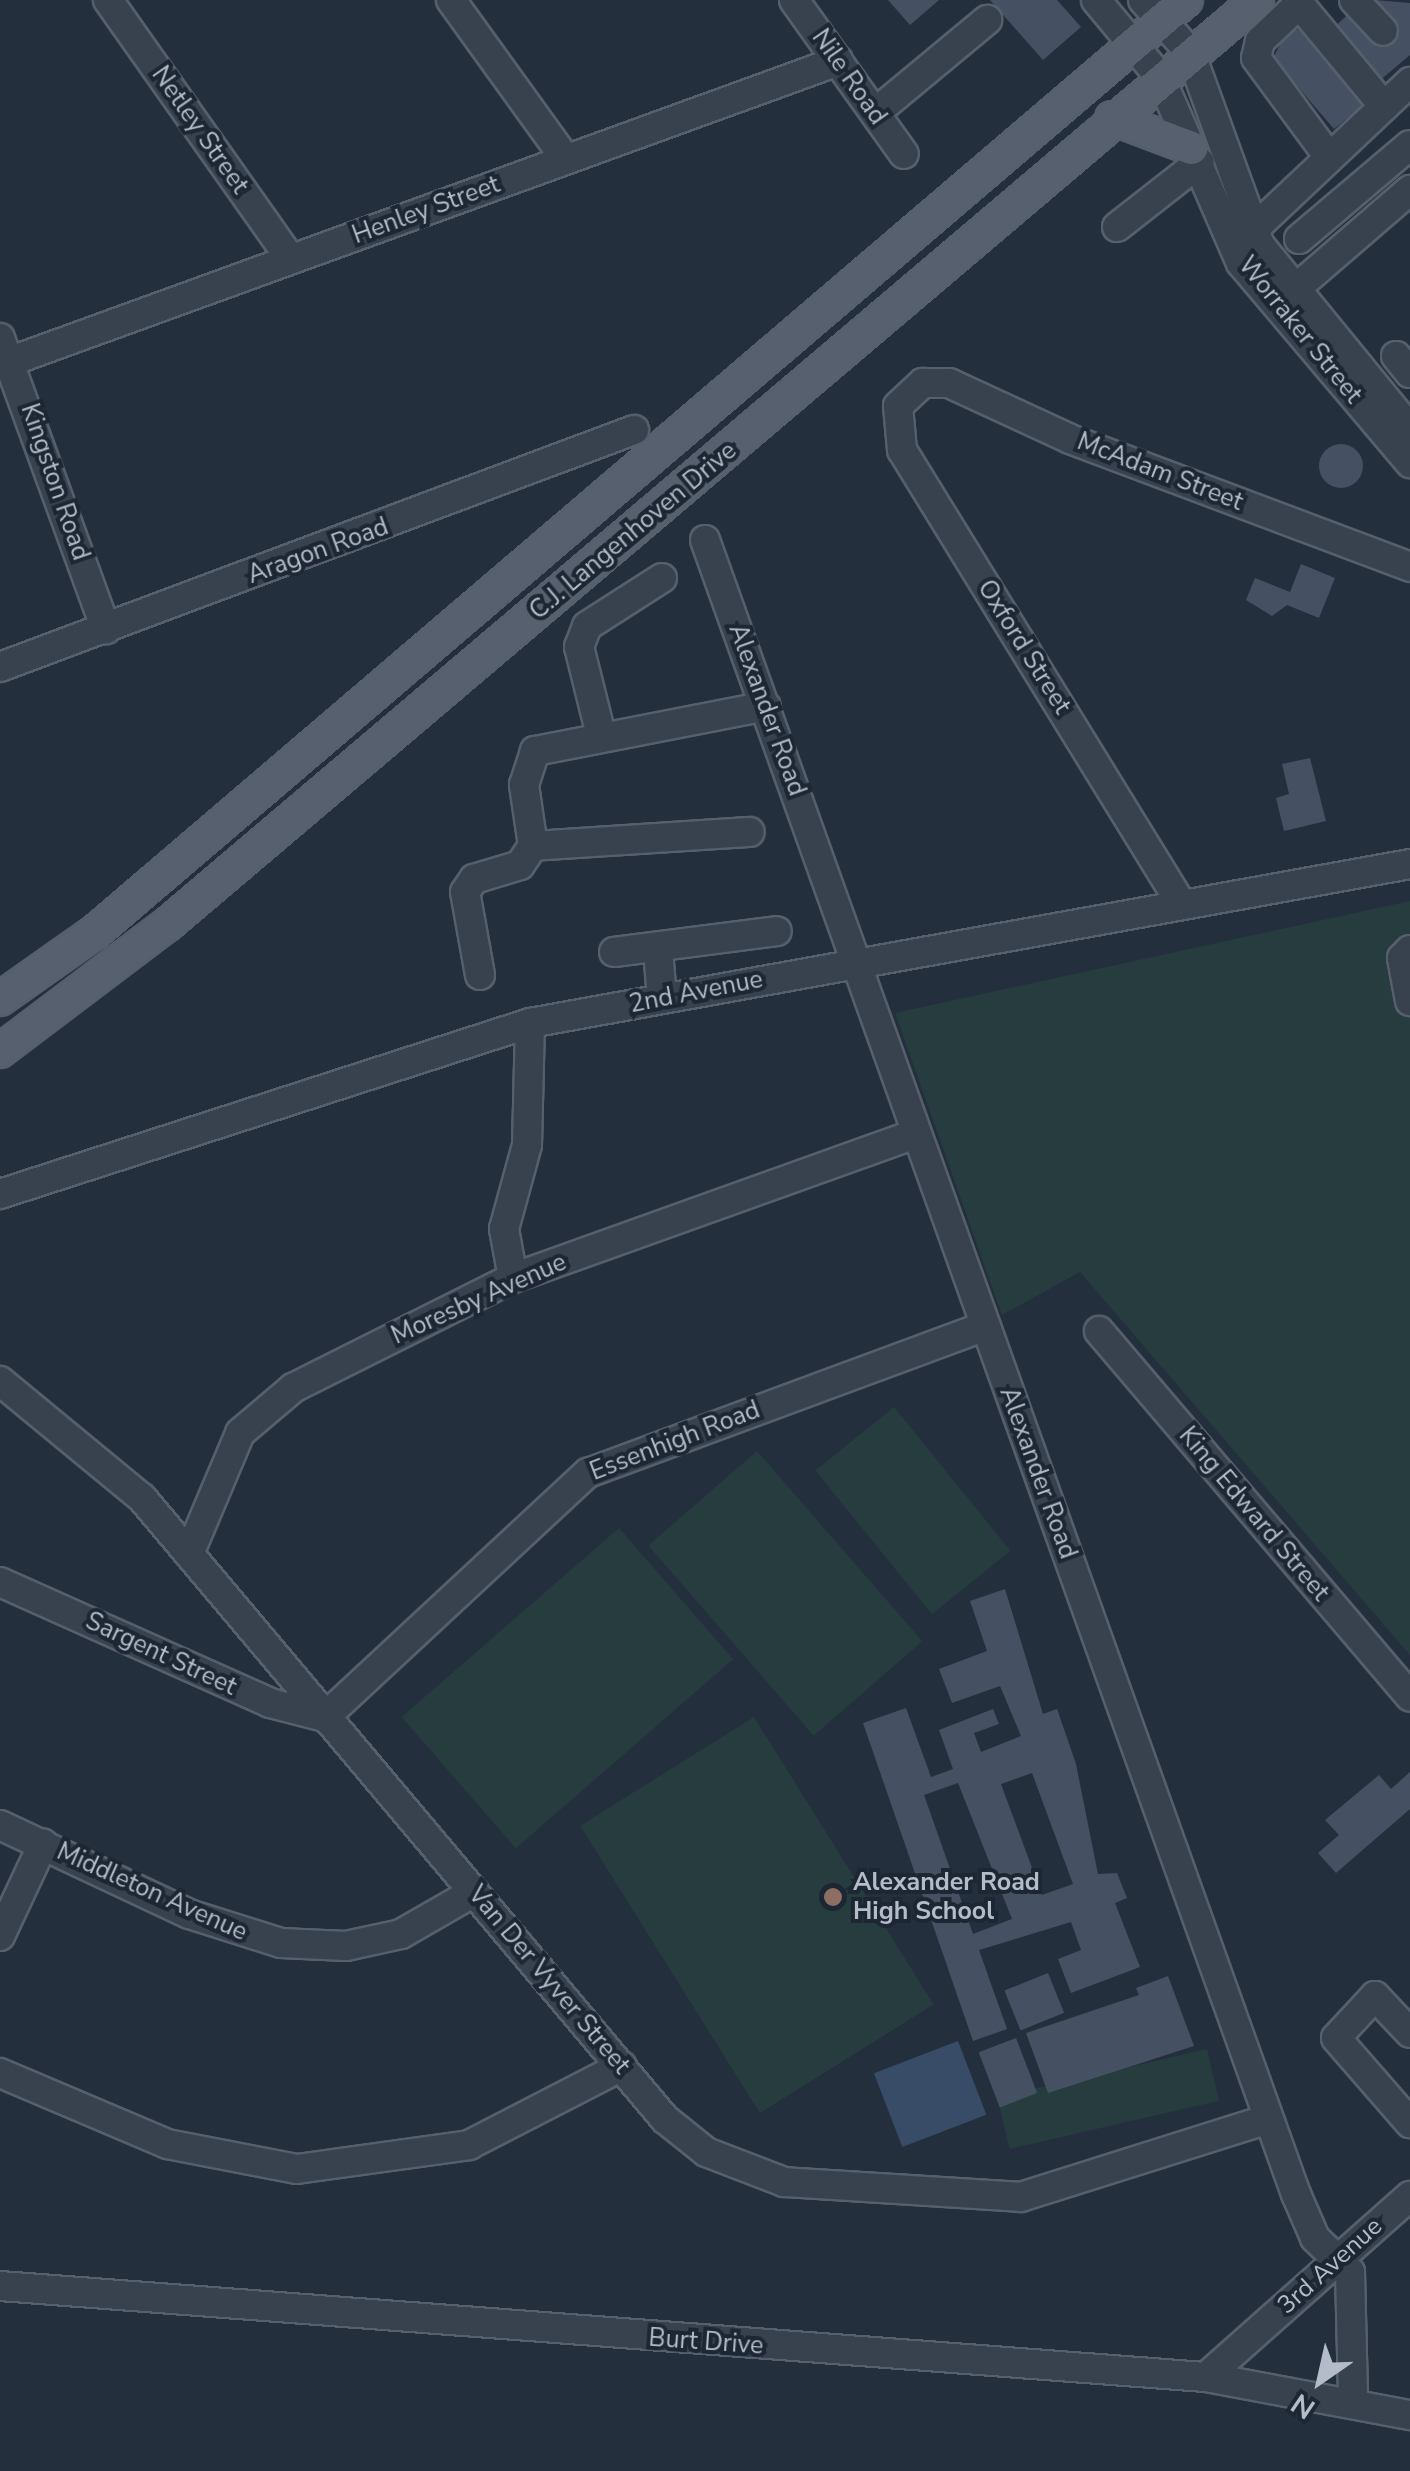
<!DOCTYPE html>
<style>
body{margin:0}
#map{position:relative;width:1410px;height:2471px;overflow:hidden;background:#242f3e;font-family:"Nunito Sans",sans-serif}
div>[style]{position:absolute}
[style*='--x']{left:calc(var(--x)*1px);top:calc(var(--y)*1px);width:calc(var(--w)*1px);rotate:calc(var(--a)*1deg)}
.green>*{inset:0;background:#263c3f;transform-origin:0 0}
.water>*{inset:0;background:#394c67;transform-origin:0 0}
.building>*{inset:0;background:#455162;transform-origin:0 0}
.round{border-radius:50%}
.roads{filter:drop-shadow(2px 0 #565f6c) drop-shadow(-2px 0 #565f6c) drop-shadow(0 2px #565f6c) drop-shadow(0 -2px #565f6c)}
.minor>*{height:28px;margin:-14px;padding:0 14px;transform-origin:14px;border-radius:14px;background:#38414e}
.major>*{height:32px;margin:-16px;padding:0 16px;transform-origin:16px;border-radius:16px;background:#56606e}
.dots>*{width:28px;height:28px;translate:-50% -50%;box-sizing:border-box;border:5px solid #1d2633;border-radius:50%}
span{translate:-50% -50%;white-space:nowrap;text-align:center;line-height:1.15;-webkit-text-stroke:8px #1d2633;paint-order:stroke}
.street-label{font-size:25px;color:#b4bcc9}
.poi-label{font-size:25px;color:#b4bcc9;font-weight:700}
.left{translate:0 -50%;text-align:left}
.north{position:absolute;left:1270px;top:2331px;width:100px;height:100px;-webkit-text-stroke:8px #1d2633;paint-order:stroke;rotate:214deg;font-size:28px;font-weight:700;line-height:40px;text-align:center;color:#b4bcc9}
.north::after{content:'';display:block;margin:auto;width:35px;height:45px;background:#b4bcc9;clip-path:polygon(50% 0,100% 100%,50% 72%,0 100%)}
</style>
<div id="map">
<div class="green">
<i style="clip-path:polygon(1410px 901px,1410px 1655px,1080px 1272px,1002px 1315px,895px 1013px)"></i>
<i style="left:894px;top:1407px;width:185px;height:101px;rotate:51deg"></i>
<i style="left:757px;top:1451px;width:252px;height:144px;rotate:49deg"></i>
<i style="left:619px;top:1528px;width:174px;height:288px;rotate:49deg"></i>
<i style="left:754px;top:1717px;width:339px;height:205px;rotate:58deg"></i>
<i style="left:1207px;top:2049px;width:53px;height:215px;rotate:77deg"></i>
</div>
<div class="water">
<i style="left:958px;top:2041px;width:79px;height:90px;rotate:69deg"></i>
</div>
<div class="building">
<i style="clip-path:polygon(888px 0,939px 0,910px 25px)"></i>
<i style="clip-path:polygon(990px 0,1057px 0,1081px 27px,1043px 60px)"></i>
<i style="clip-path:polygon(1374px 0,1410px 3px,1410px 55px,1378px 82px,1333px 28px,1352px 11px,1381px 45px,1399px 30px)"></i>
<i style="clip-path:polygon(1307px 29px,1368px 101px,1334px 129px,1273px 58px,1288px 30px)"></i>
<i class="round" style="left:1319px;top:444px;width:44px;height:44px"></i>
<i style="clip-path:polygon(1301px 564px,1335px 578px,1319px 618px,1287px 605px,1272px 616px,1246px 600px,1255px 578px,1290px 592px)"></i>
<i style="clip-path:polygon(1310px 758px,1326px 821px,1284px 831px,1276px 798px,1289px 794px,1282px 764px)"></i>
<i style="clip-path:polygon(evenodd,1005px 1589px,1043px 1714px,1057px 1709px,1076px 1764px,1098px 1874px,1117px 1873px,1127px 1898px,1115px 1903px,1140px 1967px,1071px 1993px,1058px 1959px,1081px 1950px,1071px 1922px,979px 1950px,1007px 2029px,973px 2041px,863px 1723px,906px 1708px,931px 1777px,953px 1769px,939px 1730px,993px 1709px,999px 1724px,974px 1733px,981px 1752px,1021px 1736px,1000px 1686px,952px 1703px,939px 1669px,987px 1651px,970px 1601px,1005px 1589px,1032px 1773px,1073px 1884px,1042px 1895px,1001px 1784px,1032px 1773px,1005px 1589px,958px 1783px,1012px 1919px,973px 1934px,924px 1795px,958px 1783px)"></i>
<i style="clip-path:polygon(1410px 1772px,1410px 1809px,1336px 1873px,1318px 1853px,1339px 1835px,1325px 1820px,1379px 1775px,1391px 1789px)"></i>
<i style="left:1048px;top:1973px;width:43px;height:47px;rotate:68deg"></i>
<i style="clip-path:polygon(1168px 1976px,1194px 2046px,1048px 2093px,1026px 2033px,1139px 1995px,1136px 1988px)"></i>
<i style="left:1016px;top:2038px;width:59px;height:40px;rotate:69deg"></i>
</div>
<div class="roads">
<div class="minor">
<i style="--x:108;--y:0;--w:317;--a:54.8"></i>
<i style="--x:451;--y:0;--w:195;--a:54.2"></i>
<i style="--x:794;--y:0;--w:189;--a:54.5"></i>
<i style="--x:1096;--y:0;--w:100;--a:50.3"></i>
<i style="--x:1160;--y:77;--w:203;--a:66.5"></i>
<i style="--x:1241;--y:263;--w:262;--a:49.8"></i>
<i style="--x:1143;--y:0;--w:70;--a:47.9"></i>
<i style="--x:1190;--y:52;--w:205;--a:70.1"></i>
<i style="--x:1260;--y:245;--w:237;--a:50.8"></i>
<i style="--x:1296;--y:0;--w:136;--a:50.4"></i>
<i style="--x:1354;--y:0;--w:42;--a:46.9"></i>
<i style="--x:1299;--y:4;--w:54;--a:136.5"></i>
<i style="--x:1260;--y:41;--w:17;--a:103"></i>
<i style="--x:1256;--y:58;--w:123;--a:53.6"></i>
<i style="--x:875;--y:113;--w:146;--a:-39.7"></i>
<i style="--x:1117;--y:227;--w:105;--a:-38.1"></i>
<i style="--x:1253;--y:230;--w:216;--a:-43.3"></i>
<i style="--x:1299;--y:239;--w:145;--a:-40.3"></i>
<i style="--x:1293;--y:291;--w:155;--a:-40.8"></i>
<i style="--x:0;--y:338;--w:310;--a:70"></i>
<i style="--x:1396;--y:356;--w:22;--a:51"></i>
<i style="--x:14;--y:360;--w:877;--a:-19.94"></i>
<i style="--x:705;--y:540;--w:1756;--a:70.34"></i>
<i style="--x:1296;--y:2194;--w:48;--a:66.6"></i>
<i style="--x:1315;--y:2238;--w:49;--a:44.2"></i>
<i style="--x:1350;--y:2272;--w:127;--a:88.6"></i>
<i style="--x:0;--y:667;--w:677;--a:-20.5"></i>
<i style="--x:601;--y:735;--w:91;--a:-104"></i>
<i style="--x:579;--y:647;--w:22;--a:-69"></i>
<i style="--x:587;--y:626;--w:89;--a:-32.6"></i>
<i style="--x:533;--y:846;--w:217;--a:-3.7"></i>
<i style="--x:1182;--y:905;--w:534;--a:-121.61"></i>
<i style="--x:902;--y:450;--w:44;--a:-95.2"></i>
<i style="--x:898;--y:406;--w:34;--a:-43"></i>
<i style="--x:923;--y:383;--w:26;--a:0"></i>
<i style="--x:949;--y:383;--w:133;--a:24.8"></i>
<i style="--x:1070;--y:439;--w:363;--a:20.6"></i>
<i style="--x:658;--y:950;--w:49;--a:85.3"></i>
<i style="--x:1410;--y:950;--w:11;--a:135"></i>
<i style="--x:1402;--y:958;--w:44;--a:79.5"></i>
<i style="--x:614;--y:952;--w:164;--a:-7.3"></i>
<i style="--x:480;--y:975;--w:84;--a:-100.2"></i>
<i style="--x:465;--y:892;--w:16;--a:-55"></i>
<i style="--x:474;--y:879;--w:48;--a:-16.9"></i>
<i style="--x:520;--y:865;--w:23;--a:-56"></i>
<i style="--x:533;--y:846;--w:62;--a:-98.4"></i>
<i style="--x:524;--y:785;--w:36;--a:-72"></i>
<i style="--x:535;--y:751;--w:235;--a:-11"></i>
<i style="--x:0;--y:1194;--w:557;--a:-17.88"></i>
<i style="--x:530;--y:1023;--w:894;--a:-10.24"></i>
<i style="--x:513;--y:1278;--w:50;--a:-100.4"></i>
<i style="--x:504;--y:1229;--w:87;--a:-74.7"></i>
<i style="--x:527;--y:1145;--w:122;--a:-88.6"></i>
<i style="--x:1099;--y:1331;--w:480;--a:49.6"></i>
<i style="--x:0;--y:1381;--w:184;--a:39.5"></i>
<i style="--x:142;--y:1498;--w:812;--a:49.9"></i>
<i style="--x:665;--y:2119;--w:53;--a:38.8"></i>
<i style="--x:706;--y:2152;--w:84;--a:21"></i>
<i style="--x:784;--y:2182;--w:237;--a:3.6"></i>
<i style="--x:1021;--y:2197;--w:259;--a:-17.5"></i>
<i style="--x:189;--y:1554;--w:131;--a:-67.1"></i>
<i style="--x:240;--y:1433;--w:70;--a:-40.3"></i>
<i style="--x:293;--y:1388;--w:246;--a:-26.6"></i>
<i style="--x:513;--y:1278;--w:428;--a:-19.7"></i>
<i style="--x:0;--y:1582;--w:296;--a:24.1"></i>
<i style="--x:270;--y:1703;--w:57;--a:14.3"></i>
<i style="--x:325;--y:1717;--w:359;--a:-42.9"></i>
<i style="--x:588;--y:1473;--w:424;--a:-20.3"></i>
<i style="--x:0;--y:1825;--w:209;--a:25.2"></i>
<i style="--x:189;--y:1914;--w:96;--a:17.5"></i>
<i style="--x:281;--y:1943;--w:65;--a:2.6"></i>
<i style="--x:346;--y:1946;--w:56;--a:-12.3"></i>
<i style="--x:401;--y:1934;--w:84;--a:-29.9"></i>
<i style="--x:0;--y:1936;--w:102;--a:-64.9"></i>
<i style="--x:1410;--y:2033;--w:51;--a:-133.4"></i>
<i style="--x:1375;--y:1996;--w:57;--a:132.9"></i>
<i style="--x:1336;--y:2038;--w:113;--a:49"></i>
<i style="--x:0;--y:2073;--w:181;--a:23"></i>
<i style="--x:167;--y:2144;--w:132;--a:10.9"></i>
<i style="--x:297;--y:2169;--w:174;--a:-7.9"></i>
<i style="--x:469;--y:2145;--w:172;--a:-27.3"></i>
<i style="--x:0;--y:2286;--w:1209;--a:4.32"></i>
<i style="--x:1206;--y:2377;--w:208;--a:10.6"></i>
<i style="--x:1206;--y:2377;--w:273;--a:-41.6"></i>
</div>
<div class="major">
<i style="--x:1112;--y:118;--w:85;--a:20.6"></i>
<i style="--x:0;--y:999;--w:116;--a:-35.2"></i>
<i style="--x:95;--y:932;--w:1435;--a:-40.51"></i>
<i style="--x:0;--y:1051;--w:211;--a:-37.1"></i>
<i style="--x:168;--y:924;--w:1428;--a:-40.31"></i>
</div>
</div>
<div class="dots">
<i style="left:833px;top:1897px;background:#8d6e63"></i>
</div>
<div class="street-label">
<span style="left:849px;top:77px;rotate:55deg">Nile Road</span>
<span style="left:200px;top:130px;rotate:55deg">Netley Street</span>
<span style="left:426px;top:210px;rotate:-20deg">Henley Street</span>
<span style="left:1300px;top:330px;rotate:51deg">Worraker Street</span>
<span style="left:1160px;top:472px;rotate:21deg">McAdam Street</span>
<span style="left:55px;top:482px;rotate:71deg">Kingston Road</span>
<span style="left:633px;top:531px;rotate:-40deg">C.J. Langenhoven Drive</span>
<span style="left:318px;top:551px;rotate:-20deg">Aragon Road</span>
<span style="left:1024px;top:647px;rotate:58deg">Oxford Street</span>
<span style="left:767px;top:710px;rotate:70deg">Alexander Road</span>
<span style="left:696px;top:992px;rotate:-11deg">2nd Avenue</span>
<span style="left:479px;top:1299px;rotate:-24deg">Moresby Avenue</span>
<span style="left:675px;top:1441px;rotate:-21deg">Essenhigh Road</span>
<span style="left:1038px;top:1473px;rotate:70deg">Alexander Road</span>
<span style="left:1254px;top:1514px;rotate:50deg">King Edward Street</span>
<span style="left:161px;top:1654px;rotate:25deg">Sargent Street</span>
<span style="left:152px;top:1892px;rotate:24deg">Middleton Avenue</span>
<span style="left:549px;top:1980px;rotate:50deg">Van Der Vyver Street</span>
<span style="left:1330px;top:2266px;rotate:-42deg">3rd Avenue</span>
<span style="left:706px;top:2342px;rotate:4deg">Burt Drive</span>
</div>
<div class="poi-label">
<span class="left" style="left:853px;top:1897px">Alexander Road<br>High School</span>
</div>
<div class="north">N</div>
</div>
